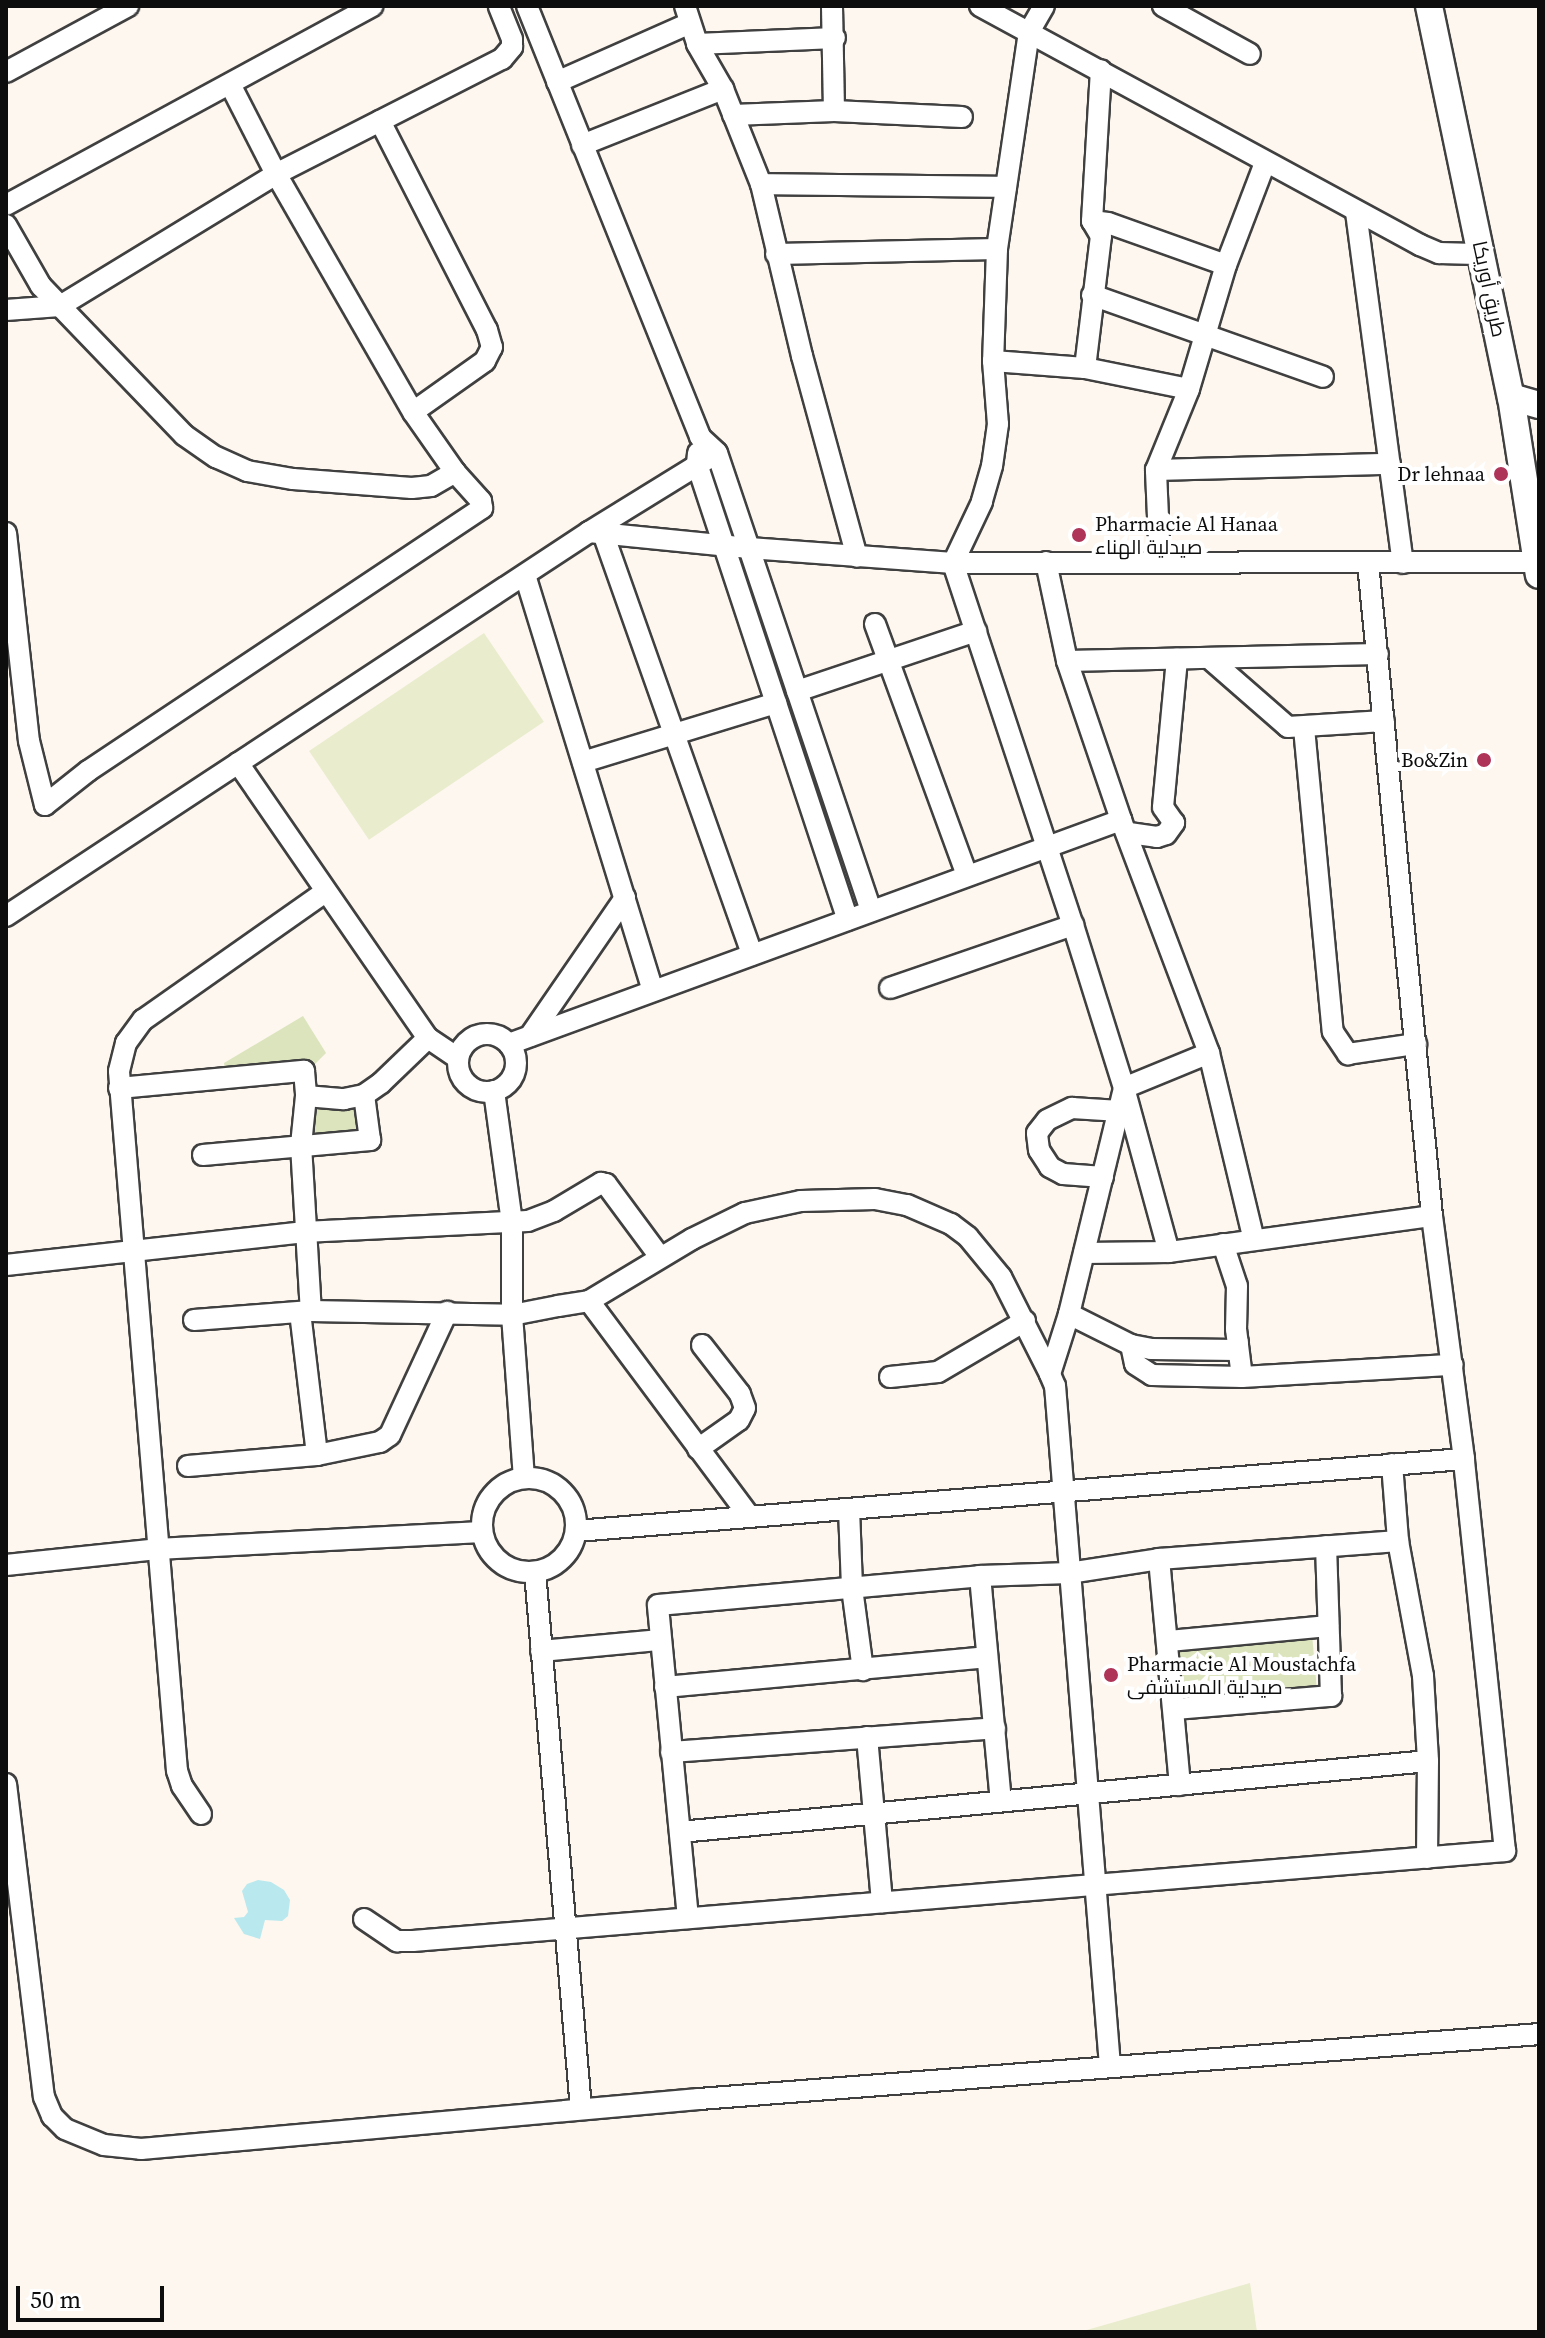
<!DOCTYPE html>
<meta charset="utf-8">
<style>
body{margin:0}
#map{position:relative;width:1545px;height:2338px;overflow:hidden;background:#fdf7ef;font-family:"Source Serif 4",Cairo,serif}
div>[style]{position:absolute}
[style*='--x']{left:calc(var(--x)*1px);top:calc(var(--y)*1px);width:calc(var(--w)*1px);rotate:calc(var(--a)*1deg)}
.green>*{inset:0;background:#dbe4bc;transform-origin:0 0}
.pitch>*{inset:0;background:#e9eccd;transform-origin:0 0}
.water>*{inset:0;background:#b9e9ef}
.roads{filter:drop-shadow(2px 0 #404040) drop-shadow(-2px 0 #404040) drop-shadow(0 2px #404040) drop-shadow(0 -2px #404040)}
.minor>*{height:20px;margin:-10px;padding:0 10px;transform-origin:10px;border-radius:10px;background:#fff}
.minor>.ring{margin:-10px;padding:0;box-sizing:content-box;background:none;border:20px solid #fff;border-radius:50%}
.tertiary>*{height:26px;margin:-13px;padding:0 13px;transform-origin:13px;border-radius:13px;background:#fff}
.dots>*{width:22px;height:22px;translate:-50% -50%;box-sizing:border-box;border:4px solid #fff;border-radius:50%}
span{translate:-50% -50%;white-space:nowrap;text-align:center;line-height:1.15;-webkit-text-stroke:8px #fff;paint-order:stroke}
.street-label{font-size:20px;color:#0d0d0d}
.poi-label{font-size:20px;color:#0d0d0d}
.right{translate:-100% -50%;text-align:right}
.left{translate:0 -50%;text-align:left}
.frame{position:absolute;inset:0;border:8px solid #0d0d0d;pointer-events:none}
.scale{position:absolute;left:16px;top:2286px;width:148px;height:36px;box-sizing:border-box;border:4px solid #0d0d0d;border-top:0;padding-left:10px;font-size:24px;line-height:28px;white-space:nowrap;color:#0d0d0d;-webkit-text-stroke:6px #fff;paint-order:stroke}
</style>
<div id="map">
<div class="green">
<i style="clip-path:polygon(303px 1016px,326px 1053px,313px 1066px,227px 1080px,224px 1063px)"></i>
<i style="left:362px;top:1104px;width:36px;height:51px;rotate:84deg"></i>
<i style="left:1312px;top:1634px;width:59px;height:140px;rotate:85deg"></i>
</div>
<div class="pitch">
<i style="left:484px;top:633px;width:107px;height:211px;rotate:56deg"></i>
<i style="clip-path:polygon(1250px 2283px,1257px 2332px,1080px 2332px)"></i>
</div>
<div class="water">
<i style="clip-path:polygon(258px 1880px,271px 1882px,284px 1890px,290px 1900px,288px 1916px,282px 1921px,265px 1920px,260px 1939px,244px 1934px,234px 1918px,244px 1917px,248px 1912px,242px 1891px,247px 1884px)"></i>
</div>
<div class="roads">
<div class="minor">
<i style="--x:527;--y:6;--w:464;--a:68.1"></i>
<i style="--x:700;--y:437;--w:23;--a:43"></i>
<i style="--x:717;--y:453;--w:483;--a:71.4"></i>
<i style="--x:685;--y:6;--w:40;--a:72"></i>
<i style="--x:697;--y:44;--w:52;--a:60"></i>
<i style="--x:723;--y:89;--w:102;--a:68.2"></i>
<i style="--x:761;--y:184;--w:177;--a:76.6"></i>
<i style="--x:802;--y:356;--w:208;--a:74.7"></i>
<i style="--x:980;--y:6;--w:501;--a:28.51"></i>
<i style="--x:1420;--y:245;--w:21;--a:23"></i>
<i style="--x:1439;--y:253;--w:42;--a:1.4"></i>
<i style="--x:1044;--y:6;--w:30;--a:120"></i>
<i style="--x:1029;--y:32;--w:219;--a:98.4"></i>
<i style="--x:997;--y:249;--w:112;--a:92"></i>
<i style="--x:993;--y:361;--w:63;--a:85.5"></i>
<i style="--x:998;--y:424;--w:42;--a:98.1"></i>
<i style="--x:992;--y:466;--w:37;--a:106"></i>
<i style="--x:982;--y:502;--w:68;--a:115.4"></i>
<i style="--x:953;--y:563;--w:381;--a:71.7"></i>
<i style="--x:1073;--y:925;--w:171;--a:72.6"></i>
<i style="--x:1124;--y:1088;--w:170;--a:74.7"></i>
<i style="--x:1163;--y:6;--w:99;--a:28.9"></i>
<i style="--x:697;--y:44;--w:138;--a:-2.5"></i>
<i style="--x:6;--y:72;--w:139;--a:-28.4"></i>
<i style="--x:557;--y:82;--w:145;--a:-23.9"></i>
<i style="--x:834;--y:111;--w:128;--a:2.7"></i>
<i style="--x:733;--y:115;--w:101;--a:-2.3"></i>
<i style="--x:834;--y:111;--w:105;--a:-91.1"></i>
<i style="--x:380;--y:121;--w:235;--a:62.9"></i>
<i style="--x:487;--y:330;--w:18;--a:74"></i>
<i style="--x:492;--y:347;--w:16;--a:117"></i>
<i style="--x:485;--y:361;--w:88;--a:144.7"></i>
<i style="--x:582;--y:145;--w:152;--a:-21.7"></i>
<i style="--x:761;--y:184;--w:245;--a:0.7"></i>
<i style="--x:6;--y:205;--w:417;--a:-28.5"></i>
<i style="--x:1356;--y:212;--w:354;--a:82.4"></i>
<i style="--x:1092;--y:221;--w:16;--a:7"></i>
<i style="--x:1108;--y:223;--w:125;--a:19.6"></i>
<i style="--x:6;--y:225;--w:70;--a:60.2"></i>
<i style="--x:41;--y:286;--w:28;--a:46"></i>
<i style="--x:60;--y:306;--w:253;--a:-31.4"></i>
<i style="--x:276;--y:174;--w:254;--a:-27"></i>
<i style="--x:502;--y:59;--w:16;--a:-50"></i>
<i style="--x:512;--y:47;--w:8;--a:-90"></i>
<i style="--x:512;--y:39;--w:35;--a:-112"></i>
<i style="--x:776;--y:254;--w:221;--a:-1.3"></i>
<i style="--x:1092;--y:295;--w:245;--a:19.5"></i>
<i style="--x:6;--y:310;--w:54;--a:-4.2"></i>
<i style="--x:60;--y:306;--w:179;--a:46.1"></i>
<i style="--x:184;--y:435;--w:39;--a:35"></i>
<i style="--x:216;--y:457;--w:34;--a:24"></i>
<i style="--x:247;--y:471;--w:47;--a:9.9"></i>
<i style="--x:293;--y:479;--w:119;--a:4.3"></i>
<i style="--x:412;--y:488;--w:19;--a:-6"></i>
<i style="--x:431;--y:486;--w:28;--a:-30"></i>
<i style="--x:993;--y:361;--w:92;--a:4.4"></i>
<i style="--x:1085;--y:368;--w:106;--a:11.4"></i>
<i style="--x:1085;--y:368;--w:133;--a:-83.1"></i>
<i style="--x:1101;--y:236;--w:17;--a:-121"></i>
<i style="--x:1092;--y:221;--w:151;--a:-86.6"></i>
<i style="--x:698;--y:453;--w:11;--a:95"></i>
<i style="--x:697;--y:464;--w:480;--a:71.7"></i>
<i style="--x:1156;--y:470;--w:234;--a:-1.5"></i>
<i style="--x:589;--y:532;--w:161;--a:5.7"></i>
<i style="--x:749;--y:548;--w:205;--a:4.2"></i>
<i style="--x:953;--y:563;--w:584;--a:-0.1"></i>
<i style="--x:6;--y:533;--w:209;--a:83.7"></i>
<i style="--x:29;--y:741;--w:66;--a:76"></i>
<i style="--x:45;--y:805;--w:55;--a:-38.3"></i>
<i style="--x:88;--y:771;--w:474;--a:-33.7"></i>
<i style="--x:482;--y:508;--w:7;--a:-98"></i>
<i style="--x:481;--y:501;--w:39;--a:-132"></i>
<i style="--x:455;--y:472;--w:73;--a:-125"></i>
<i style="--x:413;--y:412;--w:275;--a:-119.9"></i>
<i style="--x:276;--y:174;--w:99;--a:-117.1"></i>
<i style="--x:604;--y:536;--w:444;--a:70.5"></i>
<i style="--x:1046;--y:562;--w:101;--a:78"></i>
<i style="--x:1067;--y:661;--w:168;--a:71.2"></i>
<i style="--x:1121;--y:820;--w:249;--a:69.3"></i>
<i style="--x:1209;--y:1053;--w:192;--a:76.5"></i>
<i style="--x:1160;--y:563;--w:93;--a:-92.5"></i>
<i style="--x:1156;--y:470;--w:87;--a:-67.8"></i>
<i style="--x:1189;--y:389;--w:129;--a:-73.4"></i>
<i style="--x:1226;--y:265;--w:109;--a:-69.1"></i>
<i style="--x:525;--y:575;--w:435;--a:72.9"></i>
<i style="--x:875;--y:624;--w:268;--a:69.9"></i>
<i style="--x:1210;--y:659;--w:103;--a:41.1"></i>
<i style="--x:1288;--y:727;--w:96;--a:-3.6"></i>
<i style="--x:1067;--y:661;--w:311;--a:-1.3"></i>
<i style="--x:797;--y:691;--w:189;--a:-18.5"></i>
<i style="--x:1304;--y:728;--w:305;--a:84.6"></i>
<i style="--x:1333;--y:1032;--w:27;--a:56"></i>
<i style="--x:1348;--y:1054;--w:69;--a:-8.4"></i>
<i style="--x:583;--y:762;--w:202;--a:-17"></i>
<i style="--x:238;--y:763;--w:334;--a:55.4"></i>
<i style="--x:428;--y:1038;--w:36;--a:34"></i>
<i style="--x:1129;--y:833;--w:28;--a:8"></i>
<i style="--x:1157;--y:837;--w:9;--a:-18"></i>
<i style="--x:1166;--y:834;--w:14;--a:-54"></i>
<i style="--x:1174;--y:823;--w:19;--a:-125"></i>
<i style="--x:1163;--y:807;--w:149;--a:-84.6"></i>
<i style="--x:6;--y:916;--w:698;--a:-33.37"></i>
<i style="--x:589;--y:532;--w:150;--a:-31.7"></i>
<i style="--x:890;--y:988;--w:194;--a:-19"></i>
<i class="ring" style="left:458px;top:1034px;width:38px;height:38px"></i>
<i style="--x:530;--y:1036;--w:168;--a:-55.5"></i>
<i style="--x:509;--y:1044;--w:652;--a:-20.1"></i>
<i style="--x:119;--y:1088;--w:186;--a:-5.3"></i>
<i style="--x:304;--y:1071;--w:25;--a:85"></i>
<i style="--x:306;--y:1096;--w:49;--a:95.8"></i>
<i style="--x:301;--y:1145;--w:166;--a:86.6"></i>
<i style="--x:494;--y:1091;--w:132;--a:82.2"></i>
<i style="--x:512;--y:1222;--w:93;--a:90"></i>
<i style="--x:512;--y:1315;--w:163;--a:85.8"></i>
<i style="--x:306;--y:1096;--w:38;--a:5"></i>
<i style="--x:344;--y:1099;--w:20;--a:-11"></i>
<i style="--x:364;--y:1095;--w:21;--a:-35"></i>
<i style="--x:381;--y:1083;--w:65;--a:-43.8"></i>
<i style="--x:203;--y:1155;--w:168;--a:-5.1"></i>
<i style="--x:370;--y:1140;--w:45;--a:-97.6"></i>
<i style="--x:1103;--y:1177;--w:40;--a:-175.7"></i>
<i style="--x:1063;--y:1174;--w:15;--a:-152"></i>
<i style="--x:1050;--y:1167;--w:20;--a:-123"></i>
<i style="--x:1039;--y:1150;--w:17;--a:-97"></i>
<i style="--x:1037;--y:1133;--w:16;--a:-52"></i>
<i style="--x:1047;--y:1120;--w:28;--a:-26"></i>
<i style="--x:1072;--y:1108;--w:48;--a:3.6"></i>
<i style="--x:1223;--y:1244;--w:44;--a:71.6"></i>
<i style="--x:1237;--y:1286;--w:43;--a:91.3"></i>
<i style="--x:1236;--y:1329;--w:48;--a:82.9"></i>
<i style="--x:1242;--y:1377;--w:211;--a:-3.3"></i>
<i style="--x:1084;--y:1253;--w:85;--a:-0.7"></i>
<i style="--x:1169;--y:1252;--w:265;--a:-7.8"></i>
<i style="--x:6;--y:1265;--w:300;--a:-6.3"></i>
<i style="--x:304;--y:1232;--w:224;--a:-2.8"></i>
<i style="--x:528;--y:1221;--w:28;--a:-21"></i>
<i style="--x:554;--y:1211;--w:55;--a:-30.8"></i>
<i style="--x:601;--y:1183;--w:5;--a:11"></i>
<i style="--x:606;--y:1184;--w:91;--a:53.5"></i>
<i style="--x:589;--y:1301;--w:269;--a:53.3"></i>
<i style="--x:300;--y:1312;--w:144;--a:83.2"></i>
<i style="--x:1069;--y:1314;--w:69;--a:26.6"></i>
<i style="--x:1131;--y:1345;--w:20;--a:11"></i>
<i style="--x:1151;--y:1349;--w:86;--a:0.7"></i>
<i style="--x:1237;--y:1350;--w:8;--a:-83"></i>
<i style="--x:194;--y:1320;--w:117;--a:-4.4"></i>
<i style="--x:311;--y:1311;--w:201;--a:1.1"></i>
<i style="--x:512;--y:1315;--w:47;--a:-11.1"></i>
<i style="--x:558;--y:1306;--w:31;--a:-9"></i>
<i style="--x:589;--y:1301;--w:120;--a:-31"></i>
<i style="--x:692;--y:1239;--w:59;--a:-26.1"></i>
<i style="--x:745;--y:1213;--w:57;--a:-12.1"></i>
<i style="--x:801;--y:1201;--w:74;--a:-1.5"></i>
<i style="--x:875;--y:1199;--w:33;--a:11"></i>
<i style="--x:907;--y:1205;--w:48;--a:23.4"></i>
<i style="--x:951;--y:1224;--w:21;--a:37"></i>
<i style="--x:968;--y:1237;--w:52;--a:50.5"></i>
<i style="--x:1001;--y:1277;--w:109;--a:63.2"></i>
<i style="--x:1131;--y:1345;--w:19;--a:78"></i>
<i style="--x:1135;--y:1364;--w:20;--a:33"></i>
<i style="--x:1152;--y:1375;--w:90;--a:1.3"></i>
<i style="--x:890;--y:1377;--w:48;--a:-5.9"></i>
<i style="--x:938;--y:1372;--w:101;--a:-30.4"></i>
<i style="--x:698;--y:1449;--w:50;--a:-35.3"></i>
<i style="--x:739;--y:1420;--w:13;--a:-63"></i>
<i style="--x:745;--y:1408;--w:15;--a:-110"></i>
<i style="--x:740;--y:1394;--w:62;--a:-127.8"></i>
<i style="--x:1392;--y:1464;--w:77;--a:85.5"></i>
<i style="--x:1398;--y:1541;--w:137;--a:79.5"></i>
<i style="--x:1423;--y:1676;--w:85;--a:86.6"></i>
<i style="--x:1428;--y:1761;--w:97;--a:90.6"></i>
<i style="--x:188;--y:1466;--w:129;--a:-4.9"></i>
<i style="--x:317;--y:1455;--w:64;--a:-11.7"></i>
<i style="--x:380;--y:1442;--w:12;--a:-35"></i>
<i style="--x:390;--y:1435;--w:136;--a:-65.1"></i>
<i class="ring" style="left:482px;top:1478px;width:74px;height:74px"></i>
<i style="--x:849;--y:1509;--w:79;--a:87.8"></i>
<i style="--x:852;--y:1588;--w:83;--a:82.4"></i>
<i style="--x:576;--y:1531;--w:891;--a:-4.64"></i>
<i style="--x:1159;--y:1559;--w:227;--a:84.7"></i>
<i style="--x:6;--y:1565;--w:152;--a:-6"></i>
<i style="--x:157;--y:1549;--w:325;--a:-3"></i>
<i style="--x:535;--y:1572;--w:539;--a:85.1"></i>
<i style="--x:980;--y:1576;--w:226;--a:84.7"></i>
<i style="--x:1169;--y:1641;--w:160;--a:-5.4"></i>
<i style="--x:541;--y:1651;--w:120;--a:-5.3"></i>
<i style="--x:665;--y:1687;--w:322;--a:-5.3"></i>
<i style="--x:1175;--y:1709;--w:157;--a:-4.8"></i>
<i style="--x:1331;--y:1696;--w:150;--a:-91.9"></i>
<i style="--x:867;--y:1737;--w:166;--a:84.8"></i>
<i style="--x:671;--y:1752;--w:325;--a:-4.2"></i>
<i style="--x:6;--y:1784;--w:315;--a:83.1"></i>
<i style="--x:44;--y:2097;--w:21;--a:67"></i>
<i style="--x:52;--y:2116;--w:18;--a:45"></i>
<i style="--x:65;--y:2129;--w:42;--a:22.3"></i>
<i style="--x:104;--y:2145;--w:37;--a:6"></i>
<i style="--x:141;--y:2149;--w:560;--a:-5.12"></i>
<i style="--x:699;--y:2099;--w:843;--a:-4.42"></i>
<i style="--x:201;--y:1814;--w:34;--a:-124"></i>
<i style="--x:182;--y:1786;--w:16;--a:-108"></i>
<i style="--x:177;--y:1771;--w:702;--a:-94.74"></i>
<i style="--x:119;--y:1071;--w:29;--a:-76"></i>
<i style="--x:126;--y:1043;--w:29;--a:-54"></i>
<i style="--x:143;--y:1020;--w:223;--a:-35.1"></i>
<i style="--x:680;--y:1832;--w:751;--a:-5.42"></i>
<i style="--x:688;--y:1918;--w:314;--a:-95.5"></i>
<i style="--x:658;--y:1605;--w:323;--a:-5.1"></i>
<i style="--x:980;--y:1576;--w:89;--a:-1.9"></i>
<i style="--x:1069;--y:1573;--w:91;--a:-8.8"></i>
<i style="--x:1159;--y:1559;--w:240;--a:-4.3"></i>
<i style="--x:364;--y:1919;--w:40;--a:34"></i>
<i style="--x:397;--y:1941;--w:16;--a:0"></i>
<i style="--x:413;--y:1941;--w:1096;--a:-4.71"></i>
<i style="--x:1505;--y:1851;--w:394;--a:-96"></i>
<i style="--x:1464;--y:1459;--w:245;--a:-97.5"></i>
<i style="--x:1432;--y:1216;--w:656;--a:-95.6"></i>
<i style="--x:1110;--y:2066;--w:682;--a:-94.62"></i>
<i style="--x:1055;--y:1386;--w:13;--a:-113"></i>
<i style="--x:1050;--y:1374;--w:63;--a:-72.4"></i>
<i style="--x:1069;--y:1314;--w:233;--a:-76.3"></i>
<i style="--x:1124;--y:1088;--w:92;--a:-22.4"></i>
</div>
<div class="tertiary">
<i style="--x:1429;--y:6;--w:400;--a:78.2"></i>
<i style="--x:1511;--y:397;--w:180;--a:81.1"></i>
<i style="--x:1511;--y:397;--w:29;--a:16"></i>
</div>
</div>
<div class="dots">
<i style="left:1501px;top:474px;background:#ae3459"></i>
<i style="left:1079px;top:535px;background:#ae3459"></i>
<i style="left:1484px;top:760px;background:#ae3459"></i>
<i style="left:1111px;top:1675px;background:#ae3459"></i>
</div>
<div class="street-label">
<span style="left:1489px;top:289px;rotate:78deg">طريق أوريكا</span>
</div>
<div class="poi-label">
<span class="right" style="left:1485px;top:474px">Dr lehnaa</span>
<span class="left" style="left:1095px;top:536px">Pharmacie Al Hanaa<br>صيدلية الهناء</span>
<span class="right" style="left:1468px;top:760px">Bo&amp;Zin</span>
<span class="left" style="left:1127px;top:1676px">Pharmacie Al Moustachfa<br>صيدلية المستشفى</span>
</div>
<div class="frame"></div>
<div class="scale">50 m</div>
</div>
